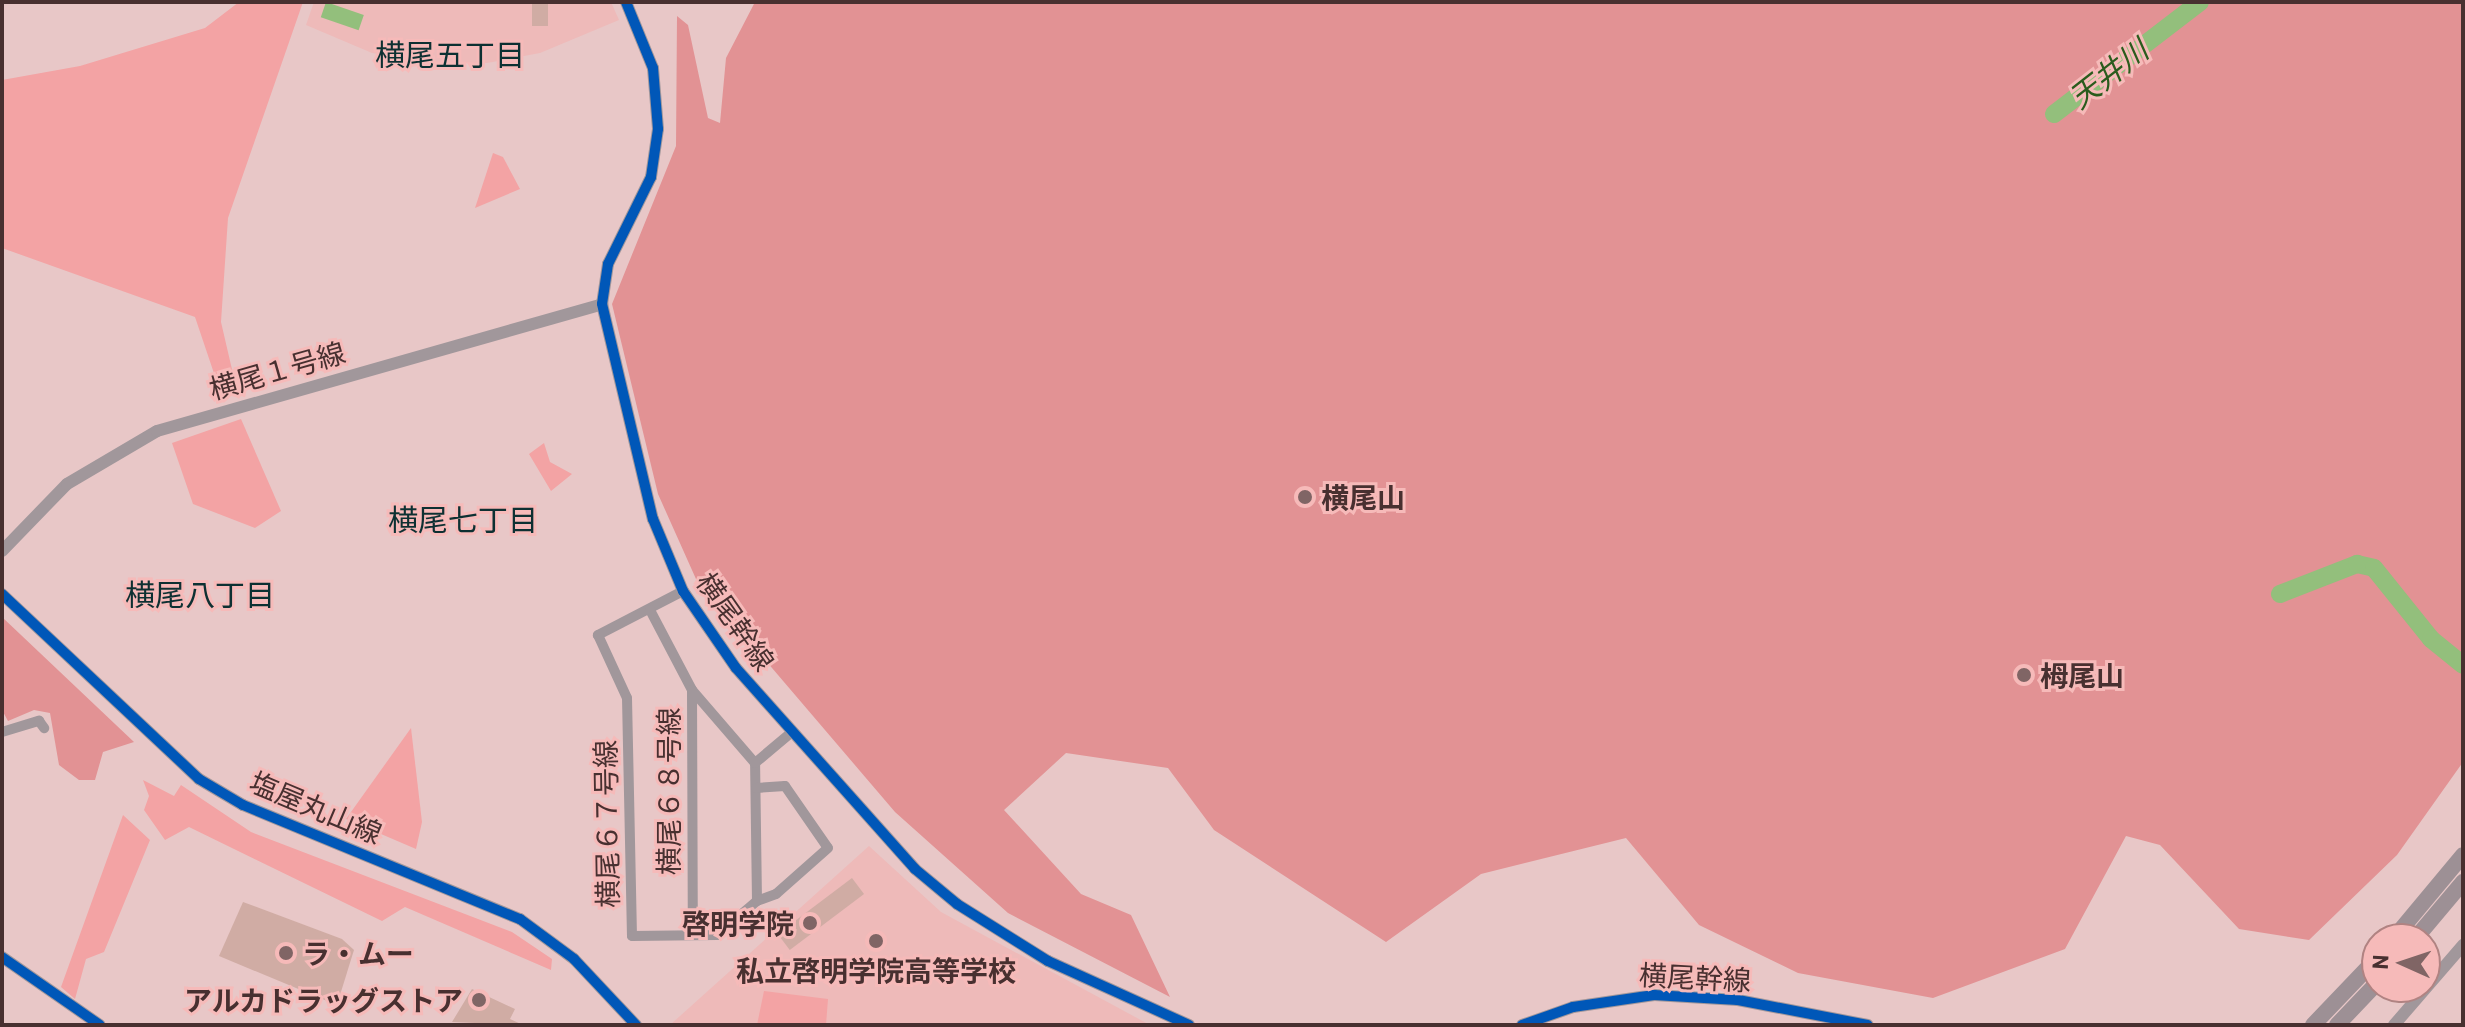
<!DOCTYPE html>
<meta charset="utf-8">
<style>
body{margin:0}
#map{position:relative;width:2465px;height:1027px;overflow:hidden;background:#e8c7c7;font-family:Barlow,"Noto Sans JP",sans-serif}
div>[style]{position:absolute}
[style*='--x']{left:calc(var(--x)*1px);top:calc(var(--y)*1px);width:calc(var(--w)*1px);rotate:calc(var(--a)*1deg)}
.built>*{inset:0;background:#eebab9}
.green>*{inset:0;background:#f3a3a4}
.forest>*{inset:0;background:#e29294}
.water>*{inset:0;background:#93bf7c;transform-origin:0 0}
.river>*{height:18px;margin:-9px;padding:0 9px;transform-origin:9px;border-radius:9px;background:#93bf7c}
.building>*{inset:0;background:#d0aca4;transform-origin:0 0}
.minor>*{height:10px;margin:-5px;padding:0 5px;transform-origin:5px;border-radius:5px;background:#a1979b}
.tertiary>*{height:12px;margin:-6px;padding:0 6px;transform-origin:6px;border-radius:6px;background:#a1979b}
.primary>*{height:16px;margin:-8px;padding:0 8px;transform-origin:8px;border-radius:8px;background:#9d9095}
.cycleway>*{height:10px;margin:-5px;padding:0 5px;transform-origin:5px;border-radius:5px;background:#0057b8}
.dots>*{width:22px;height:22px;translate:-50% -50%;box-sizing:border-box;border:4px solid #f6bab9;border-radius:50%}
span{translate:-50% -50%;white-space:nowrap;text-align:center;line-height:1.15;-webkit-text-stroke:6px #f6bab9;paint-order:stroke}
.street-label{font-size:28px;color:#483030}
.poi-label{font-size:28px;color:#483030;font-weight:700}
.left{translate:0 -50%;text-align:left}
.right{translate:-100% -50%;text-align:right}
.neighbourhood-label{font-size:30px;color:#0d3032}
.water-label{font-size:30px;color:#2a5c1d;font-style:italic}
.frame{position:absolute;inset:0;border:4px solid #483030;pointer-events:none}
.north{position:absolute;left:2361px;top:923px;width:80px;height:80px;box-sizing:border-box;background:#f6bab9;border:2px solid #b08382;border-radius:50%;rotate:273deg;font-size:22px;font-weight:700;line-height:32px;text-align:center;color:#483030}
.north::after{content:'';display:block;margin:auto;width:28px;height:36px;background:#806565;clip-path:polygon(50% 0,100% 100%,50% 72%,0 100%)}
</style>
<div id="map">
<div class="built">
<i style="clip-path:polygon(314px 2px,611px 2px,619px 20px,540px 53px,487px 63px,435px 63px,372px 53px,306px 25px)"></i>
<i style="clip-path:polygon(869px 846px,941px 912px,1150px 1025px,670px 1025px)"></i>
</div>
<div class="green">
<i style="clip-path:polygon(239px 2px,303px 2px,228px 218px,221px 322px,237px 391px,222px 397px,195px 317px,2px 248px,2px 80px,80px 66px,205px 28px)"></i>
<i style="clip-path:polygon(493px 153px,503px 157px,520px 189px,475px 208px)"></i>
<i style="clip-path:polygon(241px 419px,281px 511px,255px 528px,193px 504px,172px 443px)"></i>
<i style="clip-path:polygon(544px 443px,550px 462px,572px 474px,551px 491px,529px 454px)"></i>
<i style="clip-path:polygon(411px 728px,422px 822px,416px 849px,346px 819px)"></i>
<i style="clip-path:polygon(143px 780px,174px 796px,181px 785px,251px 832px,512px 932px,552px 959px,551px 970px,405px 907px,382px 921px,189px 827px,165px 840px,144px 810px,149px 796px)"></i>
<i style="clip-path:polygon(123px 815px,150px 840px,104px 952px,86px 959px,75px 999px,61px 987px)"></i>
<i style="clip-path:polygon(764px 991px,828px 999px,826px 1025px,757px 1025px)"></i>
</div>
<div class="forest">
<i style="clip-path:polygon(755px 2px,2463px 2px,2463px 762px,2397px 855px,2309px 940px,2239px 929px,2160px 845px,2126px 836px,2065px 949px,1933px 998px,1798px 973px,1699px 925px,1626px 838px,1481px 874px,1386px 942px,1214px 830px,1168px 768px,1066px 753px,1004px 810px,1081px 894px,1131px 915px,1170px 997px,1008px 913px,895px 812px,696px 579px,658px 494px,612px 304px,676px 146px,677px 16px,688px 25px,708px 118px,720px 123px,726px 58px)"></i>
<i style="clip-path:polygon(2px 617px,134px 742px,103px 752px,95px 780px,79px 780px,59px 765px,50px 713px,34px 710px,8px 721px,2px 710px)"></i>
</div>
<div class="water">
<i style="left:326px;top:2px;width:40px;height:16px;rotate:19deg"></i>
</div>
<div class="river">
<i style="--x:2054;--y:114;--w:184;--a:-37.5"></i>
<i style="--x:2280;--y:594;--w:83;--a:-21.3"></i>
<i style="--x:2357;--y:564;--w:17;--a:13"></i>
<i style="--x:2374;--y:568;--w:91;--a:51.2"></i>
<i style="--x:2431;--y:639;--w:41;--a:39.1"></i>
</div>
<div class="building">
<i style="left:532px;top:2px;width:16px;height:24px"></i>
<i style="left:852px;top:878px;width:20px;height:93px;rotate:53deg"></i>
<i style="clip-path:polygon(243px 902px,342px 939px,354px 950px,340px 995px,332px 1003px,219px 956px)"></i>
<i style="clip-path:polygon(472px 989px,515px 1009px,510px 1019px,523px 1025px,452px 1022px)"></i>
</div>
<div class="minor">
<i style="--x:683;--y:591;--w:96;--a:152.6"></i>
<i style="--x:598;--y:635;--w:69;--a:65.3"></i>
<i style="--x:627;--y:698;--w:238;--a:88.8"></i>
<i style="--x:632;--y:936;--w:85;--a:-0.7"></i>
<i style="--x:717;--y:935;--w:52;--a:-40.4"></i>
<i style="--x:757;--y:901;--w:138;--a:-90.8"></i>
<i style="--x:755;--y:763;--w:48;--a:-40"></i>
<i style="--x:650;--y:610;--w:90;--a:62.3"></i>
<i style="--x:692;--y:690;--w:245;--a:89.8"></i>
<i style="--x:692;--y:690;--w:96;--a:49.2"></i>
<i style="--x:2;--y:732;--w:39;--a:-17"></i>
<i style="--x:39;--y:721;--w:9;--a:54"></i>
<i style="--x:756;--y:788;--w:29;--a:-4"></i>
<i style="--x:785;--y:786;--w:75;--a:55.3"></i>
<i style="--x:828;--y:848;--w:69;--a:138.5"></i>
<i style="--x:776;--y:894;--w:20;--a:160"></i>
</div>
<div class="tertiary">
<i style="--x:626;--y:2;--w:71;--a:67.8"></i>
<i style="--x:653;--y:68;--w:61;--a:85.3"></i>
<i style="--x:658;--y:129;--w:49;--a:98.3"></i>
<i style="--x:651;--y:177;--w:97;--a:116.3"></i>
<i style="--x:608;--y:264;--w:40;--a:98.5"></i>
<i style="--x:602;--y:304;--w:221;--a:76.7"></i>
<i style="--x:653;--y:519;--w:78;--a:67.4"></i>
<i style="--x:683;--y:591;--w:93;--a:55.5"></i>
<i style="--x:736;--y:668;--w:269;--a:48.3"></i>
<i style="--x:915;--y:869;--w:55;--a:39.8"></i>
<i style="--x:957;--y:904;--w:107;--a:32.1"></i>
<i style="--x:1048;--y:961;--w:155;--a:24.4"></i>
<i style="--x:2;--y:551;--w:93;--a:-45.9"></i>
<i style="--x:67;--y:484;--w:104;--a:-30.5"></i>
<i style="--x:157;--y:431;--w:463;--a:-15.9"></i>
<i style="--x:2;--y:594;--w:270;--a:43.2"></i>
<i style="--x:199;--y:779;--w:51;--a:30.6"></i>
<i style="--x:243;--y:805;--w:300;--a:22.4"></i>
<i style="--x:520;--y:919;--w:67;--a:36.5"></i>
<i style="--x:574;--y:959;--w:91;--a:46.8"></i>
<i style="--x:2;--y:957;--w:119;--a:34.8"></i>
<i style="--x:1522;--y:1025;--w:54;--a:-19.4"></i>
<i style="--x:1573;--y:1007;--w:82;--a:-8.4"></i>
<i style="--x:1654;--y:995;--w:84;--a:3.4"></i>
<i style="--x:1738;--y:1000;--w:132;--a:10.9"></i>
<i style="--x:2394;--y:1025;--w:106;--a:-49.2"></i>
</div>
<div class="primary">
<i style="--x:2393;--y:939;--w:109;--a:-50.2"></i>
<i style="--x:2415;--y:939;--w:75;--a:-49.9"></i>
<i style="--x:2313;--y:1025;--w:93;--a:-46.3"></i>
<i style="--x:2337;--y:1025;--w:58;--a:-46.4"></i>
</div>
<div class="cycleway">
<i style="--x:626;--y:2;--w:71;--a:67.8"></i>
<i style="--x:653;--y:68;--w:61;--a:85.3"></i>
<i style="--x:658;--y:129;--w:49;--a:98.3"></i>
<i style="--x:651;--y:177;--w:97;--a:116.3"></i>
<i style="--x:608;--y:264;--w:40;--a:98.5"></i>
<i style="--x:602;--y:304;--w:221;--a:76.7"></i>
<i style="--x:653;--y:519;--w:78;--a:67.4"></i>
<i style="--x:683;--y:591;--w:93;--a:55.5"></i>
<i style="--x:736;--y:668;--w:269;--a:48.3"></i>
<i style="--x:915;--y:869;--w:55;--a:39.8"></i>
<i style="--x:957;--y:904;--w:107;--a:32.1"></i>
<i style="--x:1048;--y:961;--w:155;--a:24.4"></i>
<i style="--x:2;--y:594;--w:270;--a:43.2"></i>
<i style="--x:199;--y:779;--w:51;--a:30.6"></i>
<i style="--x:243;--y:805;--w:300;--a:22.4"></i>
<i style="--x:520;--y:919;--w:67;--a:36.5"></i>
<i style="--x:574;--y:959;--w:91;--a:46.8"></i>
<i style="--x:2;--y:957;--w:119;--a:34.8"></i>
<i style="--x:1522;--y:1025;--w:54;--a:-19.4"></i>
<i style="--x:1573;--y:1007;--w:82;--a:-8.4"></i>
<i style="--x:1654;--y:995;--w:84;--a:3.4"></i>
<i style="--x:1738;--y:1000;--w:132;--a:10.9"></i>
</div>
<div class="dots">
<i style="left:1305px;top:497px;background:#806565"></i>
<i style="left:2024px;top:675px;background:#806565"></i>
<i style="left:810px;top:923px;background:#806565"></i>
<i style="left:876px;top:941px;background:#806565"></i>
<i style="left:286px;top:953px;background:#806565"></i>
<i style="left:479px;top:1000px;background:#806565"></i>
</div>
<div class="street-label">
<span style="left:277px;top:370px;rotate:-16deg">横尾１号線</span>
<span style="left:736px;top:621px;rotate:55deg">横尾幹線</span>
<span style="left:668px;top:791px;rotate:-90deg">横尾６８号線</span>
<span style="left:316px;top:807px;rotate:23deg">塩屋丸山線</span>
<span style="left:606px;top:824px;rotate:-91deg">横尾６７号線</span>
<span style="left:1695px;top:977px;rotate:3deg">横尾幹線</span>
</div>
<div class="poi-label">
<span class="left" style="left:1321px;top:497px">横尾山</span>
<span class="left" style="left:2040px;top:675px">栂尾山</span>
<span class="right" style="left:794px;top:923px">啓明学院</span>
<span class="left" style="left:302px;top:953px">ラ・ムー</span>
<span style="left:876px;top:970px">私立啓明学院高等学校</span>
<span class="right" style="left:463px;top:1000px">アルカドラッグストア</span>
</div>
<div class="neighbourhood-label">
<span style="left:450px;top:54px">横尾五丁目</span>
<span style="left:463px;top:519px">横尾七丁目</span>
<span style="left:200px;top:594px">横尾八丁目</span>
</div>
<div class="water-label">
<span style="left:2108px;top:73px;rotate:-38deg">天井川</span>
</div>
<div class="frame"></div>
<div class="north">N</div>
</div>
